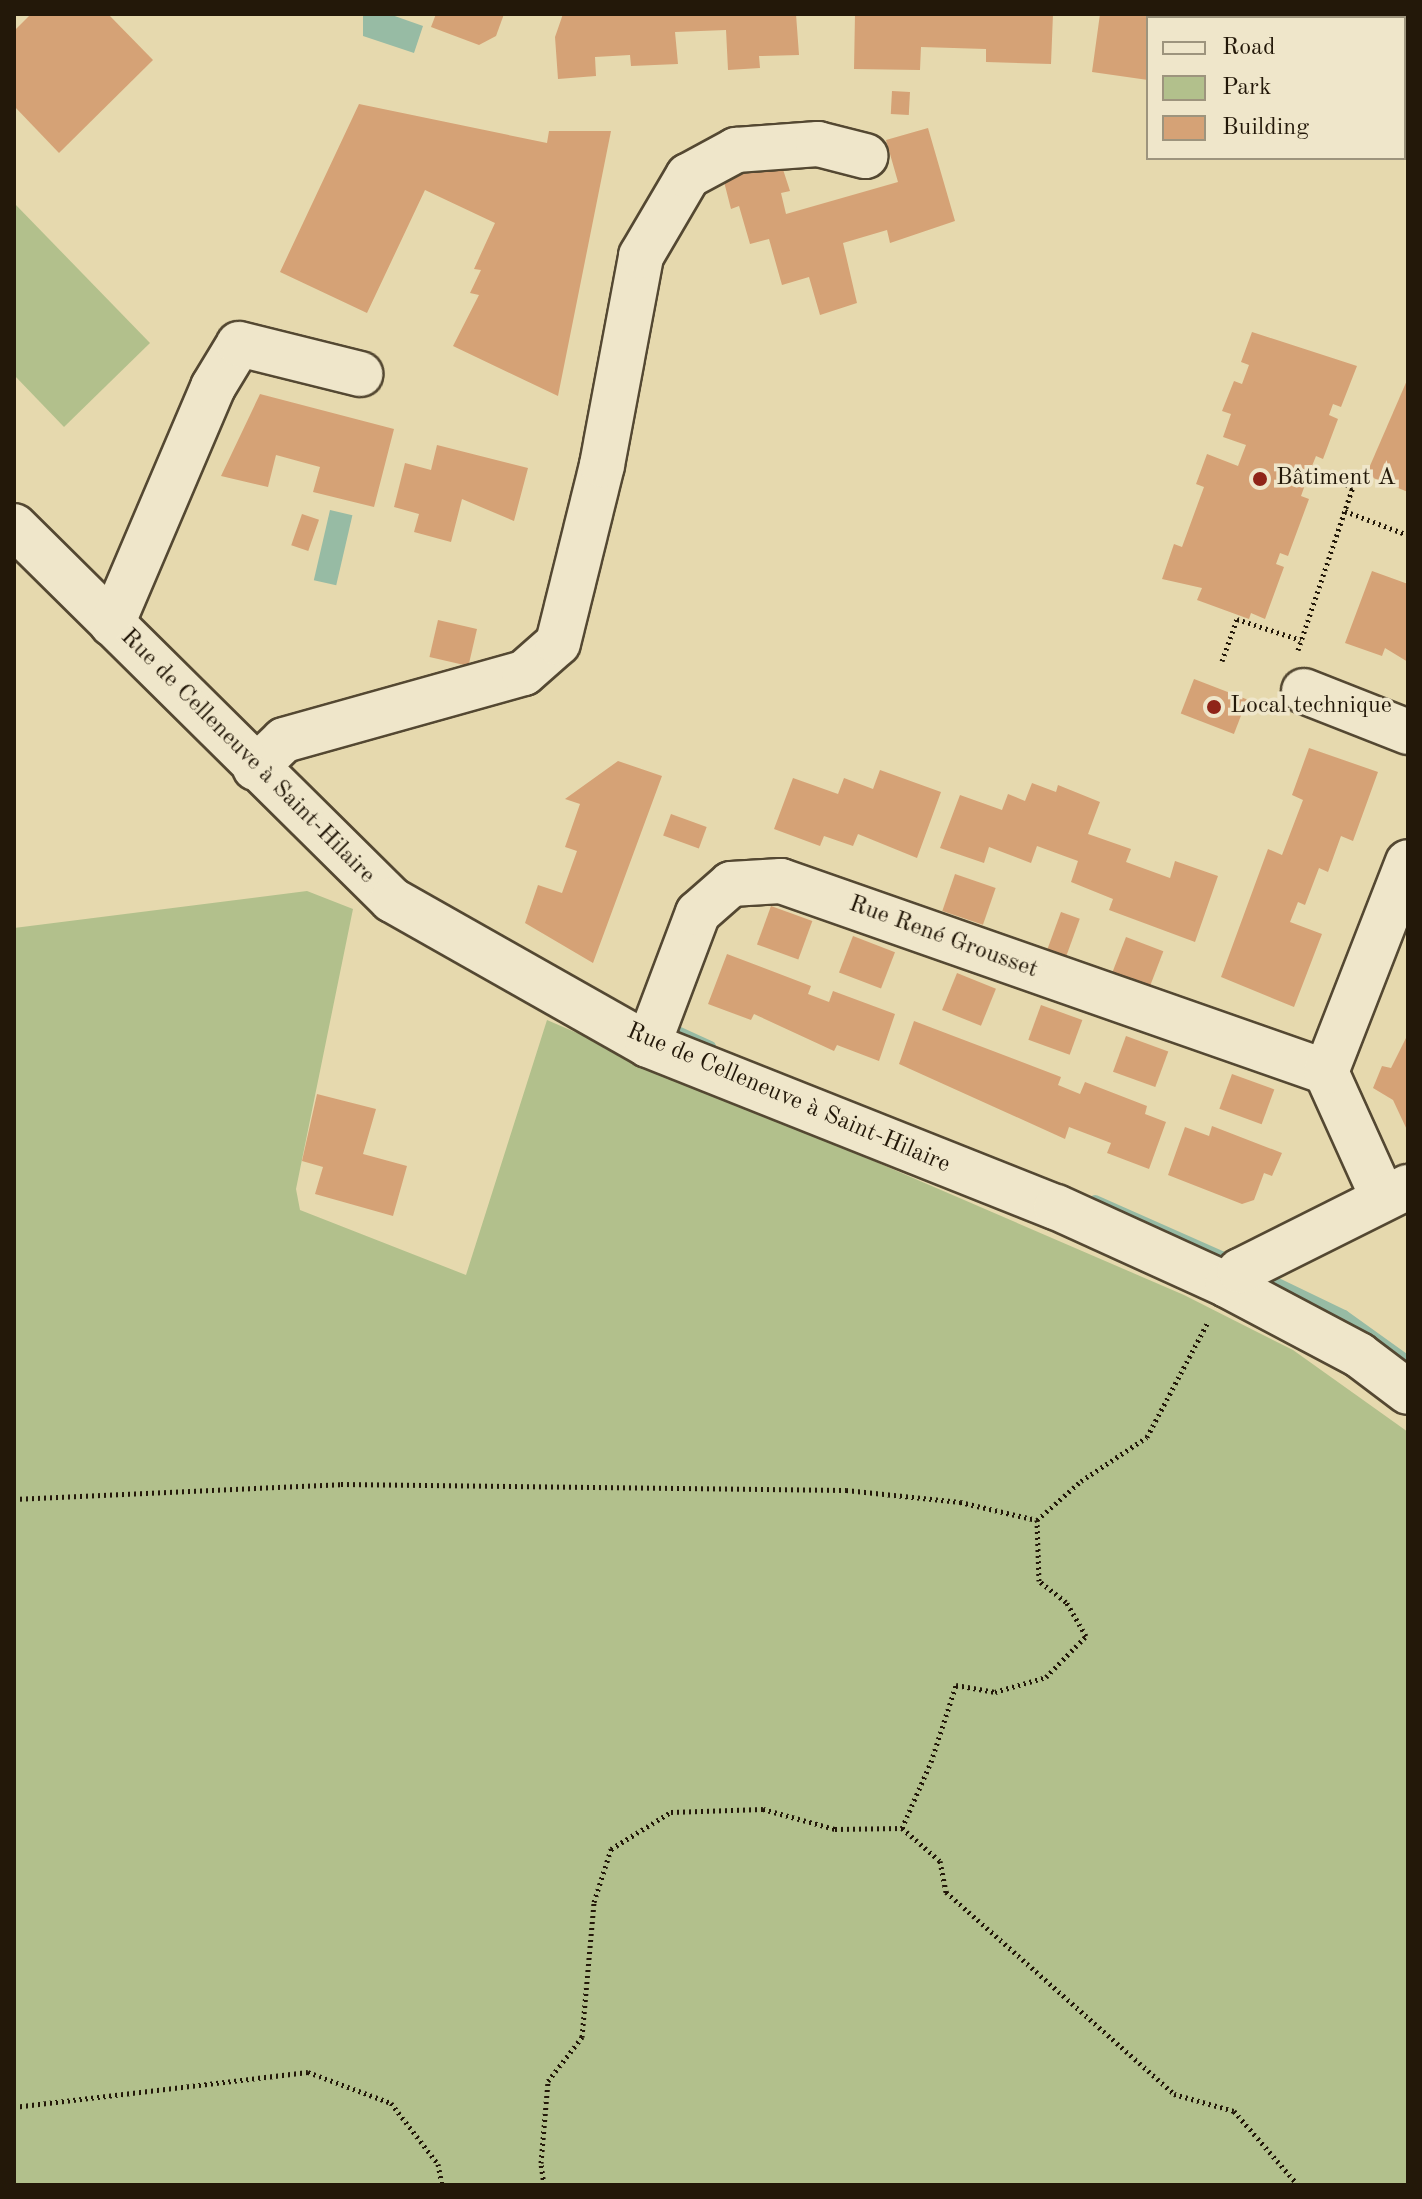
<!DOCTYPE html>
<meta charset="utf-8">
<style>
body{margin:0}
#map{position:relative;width:1422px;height:2199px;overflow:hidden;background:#e6d9ae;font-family:"Old Standard TT",serif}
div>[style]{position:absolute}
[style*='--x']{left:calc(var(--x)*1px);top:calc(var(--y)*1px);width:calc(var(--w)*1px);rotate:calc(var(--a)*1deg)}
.green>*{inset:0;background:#b2c08c}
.water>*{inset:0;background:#97bba4;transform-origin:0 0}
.stream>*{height:12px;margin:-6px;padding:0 6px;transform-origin:6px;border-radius:6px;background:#97bba4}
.building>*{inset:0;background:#d5a276;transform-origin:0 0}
.path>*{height:5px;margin-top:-2.5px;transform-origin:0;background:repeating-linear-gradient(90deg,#231809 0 2px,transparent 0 6px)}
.roads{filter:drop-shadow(2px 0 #544832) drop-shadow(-2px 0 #544832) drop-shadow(0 2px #544832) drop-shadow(0 -2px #544832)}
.minor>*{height:44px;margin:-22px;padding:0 22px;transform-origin:22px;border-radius:22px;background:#efe6ca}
.dots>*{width:22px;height:22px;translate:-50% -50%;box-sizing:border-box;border:4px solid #efe6ca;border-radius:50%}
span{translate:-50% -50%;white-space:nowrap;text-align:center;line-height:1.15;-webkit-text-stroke:7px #efe6ca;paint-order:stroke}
.poi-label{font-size:24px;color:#231809}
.left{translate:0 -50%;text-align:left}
.street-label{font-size:24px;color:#231809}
.frame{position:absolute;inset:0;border:16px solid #231809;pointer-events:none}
.legend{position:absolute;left:1146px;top:16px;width:260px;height:144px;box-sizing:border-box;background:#efe6ca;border:2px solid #9d947d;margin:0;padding:10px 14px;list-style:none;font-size:24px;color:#231809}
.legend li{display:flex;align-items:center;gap:16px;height:40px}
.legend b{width:40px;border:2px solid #9d947d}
</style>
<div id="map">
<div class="green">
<i style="clip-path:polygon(14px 203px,150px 343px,64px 427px,14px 375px)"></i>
<i style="clip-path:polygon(307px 891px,353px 909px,296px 1189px,300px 1210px,466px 1275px,547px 1020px,1184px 1295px,1293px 1350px,1408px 1432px,1408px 2185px,14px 2185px,14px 928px)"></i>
</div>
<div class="water">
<i style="clip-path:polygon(363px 14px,389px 14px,423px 26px,414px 53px,363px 36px)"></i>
<i style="left:330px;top:510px;width:23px;height:72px;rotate:13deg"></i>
</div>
<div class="stream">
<i style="--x:662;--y:1025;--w:53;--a:24.6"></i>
<i style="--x:1095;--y:1201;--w:153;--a:23.9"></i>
<i style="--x:1259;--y:1275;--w:94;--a:25.8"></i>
<i style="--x:1344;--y:1316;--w:79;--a:35.7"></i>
</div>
<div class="building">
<i style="clip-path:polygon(31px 14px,108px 14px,153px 60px,59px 153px,14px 106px,14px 31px)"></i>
<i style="clip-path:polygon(436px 14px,504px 14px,496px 36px,479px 45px,431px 27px)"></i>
<i style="clip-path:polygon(563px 14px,796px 14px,799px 55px,759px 56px,760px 68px,728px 70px,726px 30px,675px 32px,678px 64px,631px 66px,630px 55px,595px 57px,596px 76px,558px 79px,555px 37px)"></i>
<i style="clip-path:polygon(855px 14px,1053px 14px,1051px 64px,986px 62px,986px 49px,921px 47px,920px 70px,854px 69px)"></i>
<i style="clip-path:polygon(1100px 14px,1163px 14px,1148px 18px,1148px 80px,1092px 72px)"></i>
<i style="clip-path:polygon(1183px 14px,1228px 14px,1182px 18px)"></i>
<i style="left:1404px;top:34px;width:4px;height:79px;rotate:14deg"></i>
<i style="left:892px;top:91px;width:18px;height:23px;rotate:3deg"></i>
<i style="clip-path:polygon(359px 104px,547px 143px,549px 131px,611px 131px,558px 396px,453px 346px,479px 295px,470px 293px,481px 270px,474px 269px,495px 223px,425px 190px,367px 313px,280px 272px)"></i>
<i style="clip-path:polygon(928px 128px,955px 221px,890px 243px,887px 230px,843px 243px,857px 303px,820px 315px,809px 277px,782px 285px,769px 239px,750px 244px,739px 206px,731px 209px,721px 170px,778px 154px,790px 191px,781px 193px,786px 214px,898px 182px,886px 140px)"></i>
<i style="clip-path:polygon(1252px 332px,1357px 366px,1341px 407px,1333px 404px,1329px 415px,1338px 419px,1323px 459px,1316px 456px,1310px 471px,1301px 496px,1309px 499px,1288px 556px,1280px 553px,1276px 564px,1284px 567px,1265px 619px,1251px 613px,1249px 619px,1197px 600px,1202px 588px,1162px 579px,1174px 544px,1182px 547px,1204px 487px,1196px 484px,1207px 454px,1238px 466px,1246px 445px,1223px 437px,1231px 414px,1222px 411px,1234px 381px,1242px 384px,1249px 365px,1241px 362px)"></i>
<i style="clip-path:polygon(1408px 378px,1408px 492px,1366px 475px)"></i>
<i style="clip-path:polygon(260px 394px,394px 429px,374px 507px,313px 492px,320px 467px,276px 455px,268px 487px,221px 476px)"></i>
<i style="clip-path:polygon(437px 445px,528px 468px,514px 521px,462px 499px,451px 542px,414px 532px,419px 514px,394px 507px,405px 463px,431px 470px)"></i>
<i style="left:302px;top:514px;width:18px;height:33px;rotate:19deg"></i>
<i style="clip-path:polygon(1372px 571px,1408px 584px,1408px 662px,1385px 648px,1382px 656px,1345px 643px)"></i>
<i style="left:438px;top:620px;width:40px;height:38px;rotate:13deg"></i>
<i style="left:1194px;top:679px;width:57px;height:37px;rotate:21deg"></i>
<i style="clip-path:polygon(1309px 748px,1378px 772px,1353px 841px,1341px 836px,1328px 872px,1319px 868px,1305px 905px,1298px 902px,1290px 922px,1322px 934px,1294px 1007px,1221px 977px,1268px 849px,1282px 855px,1303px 800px,1292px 795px)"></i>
<i style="clip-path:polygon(618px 761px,662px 776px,593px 963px,525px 923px,538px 885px,562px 893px,577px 851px,565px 847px,580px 804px,565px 799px)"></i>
<i style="clip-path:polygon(880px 770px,941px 792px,917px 858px,858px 834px,853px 846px,824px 836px,820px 846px,774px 829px,793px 778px,838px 794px,844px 778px,873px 789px)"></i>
<i style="clip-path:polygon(1032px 783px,1056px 792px,1058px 785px,1100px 802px,1088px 834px,1131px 849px,1126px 862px,1170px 878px,1175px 861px,1218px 876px,1195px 942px,1109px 910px,1113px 899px,1071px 882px,1078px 861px,1037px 846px,1031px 863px,989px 847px,984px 863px,940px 848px,960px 795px,1002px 810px,1008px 794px,1025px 801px)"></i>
<i style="left:671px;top:814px;width:38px;height:23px;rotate:20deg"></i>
<i style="left:955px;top:874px;width:43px;height:39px;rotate:19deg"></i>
<i style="left:771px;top:906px;width:44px;height:41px;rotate:20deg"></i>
<i style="left:1061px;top:912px;width:20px;height:40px;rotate:20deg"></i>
<i style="left:853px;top:936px;width:45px;height:39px;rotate:21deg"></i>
<i style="left:1126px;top:937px;width:40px;height:40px;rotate:21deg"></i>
<i style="clip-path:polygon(727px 954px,811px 986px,808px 994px,829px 1002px,833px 991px,895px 1014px,879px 1061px,837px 1045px,834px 1051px,754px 1014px,751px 1020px,708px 1004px)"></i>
<i style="left:957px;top:973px;width:42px;height:40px;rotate:22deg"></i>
<i style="left:1041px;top:1005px;width:44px;height:37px;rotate:20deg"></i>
<i style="clip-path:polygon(914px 1021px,1061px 1077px,1058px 1085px,1080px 1094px,1085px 1082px,1147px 1106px,1145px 1114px,1166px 1122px,1149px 1169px,1107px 1153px,1111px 1143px,1069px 1127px,1065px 1139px,899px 1064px)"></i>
<i style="clip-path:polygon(1408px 1034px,1408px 1132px,1393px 1100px,1373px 1088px,1382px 1066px,1391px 1068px)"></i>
<i style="left:1126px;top:1036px;width:45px;height:38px;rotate:20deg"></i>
<i style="left:1232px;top:1074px;width:45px;height:37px;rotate:20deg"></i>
<i style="clip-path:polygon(317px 1094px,376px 1109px,363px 1154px,407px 1166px,393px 1216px,315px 1194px,323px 1167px,302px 1161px)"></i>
<i style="clip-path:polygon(1212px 1126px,1282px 1153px,1272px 1176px,1264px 1173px,1254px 1200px,1242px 1204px,1168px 1175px,1185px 1127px,1209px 1136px)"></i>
</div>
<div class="path">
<i style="--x:1345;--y:511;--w:67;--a:20.9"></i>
<i style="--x:1298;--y:650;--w:172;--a:-71.4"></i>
<i style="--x:1353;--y:487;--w:46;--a:-159.6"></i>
<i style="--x:1222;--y:661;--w:45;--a:-70.3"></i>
<i style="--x:1237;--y:619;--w:67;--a:18.2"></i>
<i style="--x:14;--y:1499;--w:327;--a:-2.6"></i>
<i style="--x:341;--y:1484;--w:505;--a:0.68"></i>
<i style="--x:846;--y:1490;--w:115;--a:6"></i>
<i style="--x:960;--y:1502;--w:79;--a:13.2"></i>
<i style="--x:1037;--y:1520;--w:59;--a:-41.6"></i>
<i style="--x:1081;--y:1481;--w:79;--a:-33.7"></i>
<i style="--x:1147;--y:1437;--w:130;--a:-62.1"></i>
<i style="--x:902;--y:1828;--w:50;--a:41"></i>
<i style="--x:940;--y:1861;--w:32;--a:79"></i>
<i style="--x:946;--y:1892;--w:305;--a:41.5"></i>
<i style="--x:1174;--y:2094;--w:62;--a:15.8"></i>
<i style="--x:1234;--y:2111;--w:98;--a:49.1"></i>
<i style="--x:14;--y:2107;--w:296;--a:-6.8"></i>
<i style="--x:308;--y:2072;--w:89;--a:20.5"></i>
<i style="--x:391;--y:2103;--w:77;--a:52.4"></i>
<i style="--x:438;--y:2164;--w:21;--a:79"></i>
<i style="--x:544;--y:2185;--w:22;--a:-98"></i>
<i style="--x:541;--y:2163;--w:82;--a:-85.1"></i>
<i style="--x:548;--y:2081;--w:56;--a:-52.3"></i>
<i style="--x:582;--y:2037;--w:136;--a:-84.9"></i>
<i style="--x:594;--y:1902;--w:56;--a:-72.2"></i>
<i style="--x:611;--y:1849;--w:70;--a:-31.7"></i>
<i style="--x:671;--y:1812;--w:92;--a:-1.9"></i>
<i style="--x:763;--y:1809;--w:75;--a:15.5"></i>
<i style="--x:835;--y:1829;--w:67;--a:-0.9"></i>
<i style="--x:902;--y:1828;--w:72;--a:-66.3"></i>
<i style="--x:931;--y:1762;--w:81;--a:-72"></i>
<i style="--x:956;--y:1685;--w:40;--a:10"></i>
<i style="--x:995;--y:1692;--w:53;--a:-16.4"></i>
<i style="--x:1046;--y:1677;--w:57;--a:-45.7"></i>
<i style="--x:1086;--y:1636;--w:39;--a:-120"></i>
<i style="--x:1066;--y:1602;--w:34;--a:-142"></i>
<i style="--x:1039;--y:1581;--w:61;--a:-91.9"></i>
</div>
<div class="roads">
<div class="minor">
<i style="--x:14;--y:526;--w:532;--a:44.7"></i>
<i style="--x:392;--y:900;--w:294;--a:29.5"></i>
<i style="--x:648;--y:1045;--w:439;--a:21.7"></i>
<i style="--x:1056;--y:1207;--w:188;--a:24.5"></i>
<i style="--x:1227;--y:1285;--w:149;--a:27.9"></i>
<i style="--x:1359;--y:1355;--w:61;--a:37.1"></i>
<i style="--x:112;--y:624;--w:258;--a:-66.9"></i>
<i style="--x:213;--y:387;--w:50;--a:-58.8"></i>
<i style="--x:239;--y:344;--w:125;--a:13.9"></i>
<i style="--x:1304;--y:691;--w:112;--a:21.5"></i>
<i style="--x:255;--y:768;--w:40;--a:-44"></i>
<i style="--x:284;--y:740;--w:249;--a:-15.6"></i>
<i style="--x:524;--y:673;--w:45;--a:-41.4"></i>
<i style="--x:558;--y:643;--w:183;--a:-76.1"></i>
<i style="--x:602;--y:465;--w:213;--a:-79.4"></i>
<i style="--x:641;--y:256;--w:93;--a:-59.6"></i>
<i style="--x:688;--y:176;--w:55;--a:-28.4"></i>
<i style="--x:736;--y:150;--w:82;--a:-4.2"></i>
<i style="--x:818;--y:144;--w:49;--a:14.3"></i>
<i style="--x:648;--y:1045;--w:141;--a:-69.3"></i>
<i style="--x:698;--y:913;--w:44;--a:-41.3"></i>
<i style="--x:731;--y:884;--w:50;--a:-3.4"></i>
<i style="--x:781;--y:881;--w:577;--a:19.31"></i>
<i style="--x:1383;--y:1198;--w:138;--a:-114.3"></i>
<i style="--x:1326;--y:1072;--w:225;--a:-68.7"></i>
<i style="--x:1227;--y:1285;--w:19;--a:-47"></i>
<i style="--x:1240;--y:1271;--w:188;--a:-26.6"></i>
</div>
</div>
<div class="dots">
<i style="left:1260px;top:479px;background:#8f2418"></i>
<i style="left:1214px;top:707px;background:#8f2418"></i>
</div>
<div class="poi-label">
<span class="left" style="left:1276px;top:479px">Bâtiment A</span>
<span class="left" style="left:1230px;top:707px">Local technique</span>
</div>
<div class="street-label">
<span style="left:247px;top:757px;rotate:45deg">Rue de Celleneuve à Saint-Hilaire</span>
<span style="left:943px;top:938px;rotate:20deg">Rue René Grousset</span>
<span style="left:788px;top:1099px;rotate:23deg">Rue de Celleneuve à Saint-Hilaire</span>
</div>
<div class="frame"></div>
<ul class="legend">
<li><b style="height:10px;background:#efe6ca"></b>Road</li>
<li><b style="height:22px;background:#b2c08c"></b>Park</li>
<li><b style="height:22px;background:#d5a276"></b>Building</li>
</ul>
</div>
